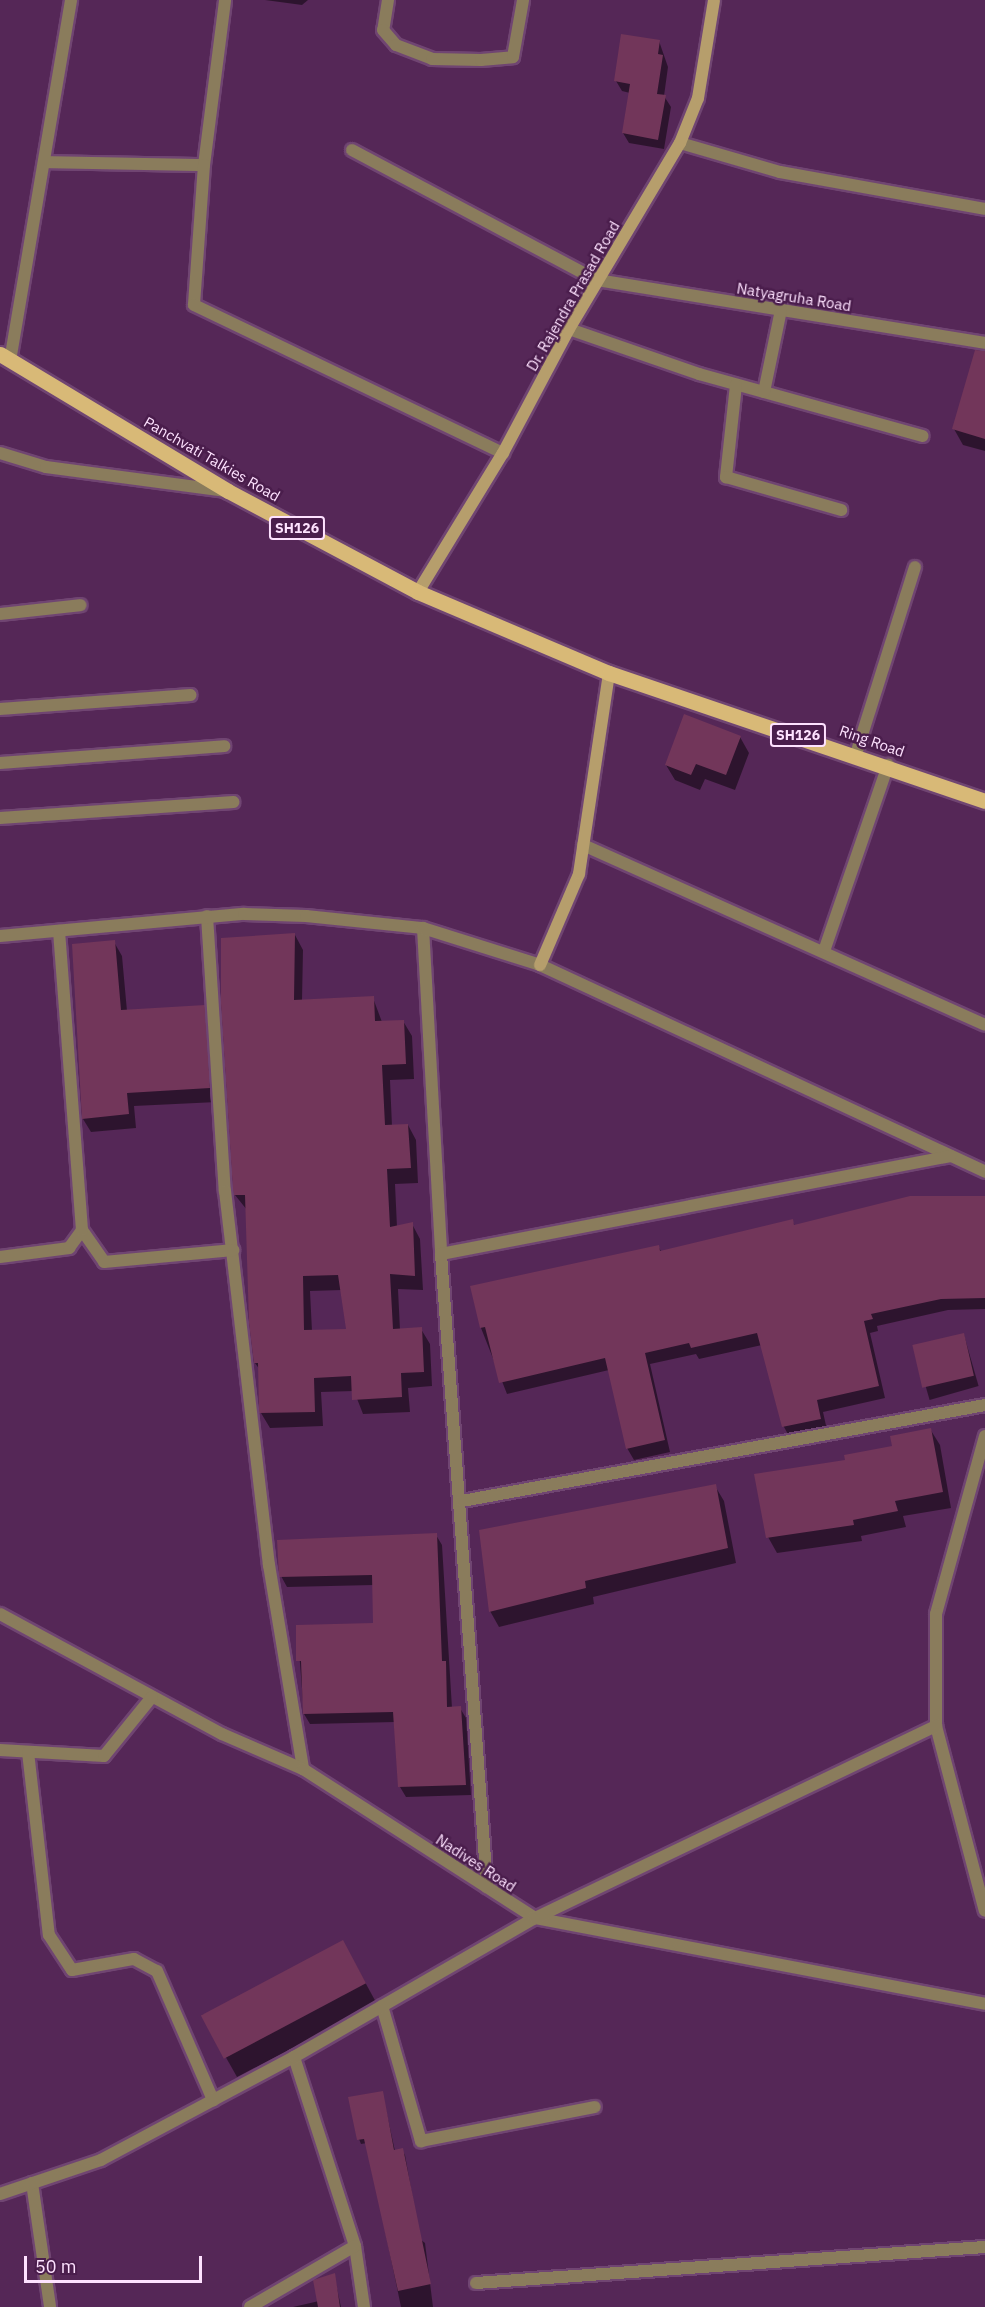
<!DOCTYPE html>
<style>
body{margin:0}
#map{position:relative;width:985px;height:2307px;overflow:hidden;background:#552757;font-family:"IBM Plex Sans",sans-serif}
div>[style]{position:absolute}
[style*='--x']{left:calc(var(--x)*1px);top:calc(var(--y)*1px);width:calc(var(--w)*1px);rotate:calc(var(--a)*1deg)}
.shadow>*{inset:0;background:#0007;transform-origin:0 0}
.building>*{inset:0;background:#72365a;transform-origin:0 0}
.roads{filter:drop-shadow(2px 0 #704572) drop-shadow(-2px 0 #704572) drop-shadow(0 2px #704572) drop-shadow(0 -2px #704572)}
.minor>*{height:12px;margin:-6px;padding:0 6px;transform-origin:6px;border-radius:6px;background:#8a7c5c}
.secondary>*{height:12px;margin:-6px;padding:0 6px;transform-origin:6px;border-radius:6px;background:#b69e6c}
.primary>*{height:15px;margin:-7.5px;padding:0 7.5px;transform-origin:7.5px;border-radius:7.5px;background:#d8b977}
span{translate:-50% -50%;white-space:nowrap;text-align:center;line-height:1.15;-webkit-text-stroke:5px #4a1d4c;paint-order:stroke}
.shield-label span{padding:2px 4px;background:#4a1d4c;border:2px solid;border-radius:4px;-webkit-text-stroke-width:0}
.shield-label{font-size:14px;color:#fee2ff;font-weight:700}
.street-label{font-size:15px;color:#fee2ff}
.scale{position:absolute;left:24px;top:2256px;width:178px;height:27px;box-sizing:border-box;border:3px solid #fee2ff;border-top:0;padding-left:8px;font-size:18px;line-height:21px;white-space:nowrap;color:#fee2ff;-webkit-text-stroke:4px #4a1d4c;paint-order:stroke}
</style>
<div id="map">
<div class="shadow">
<i style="clip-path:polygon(265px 0,308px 0,302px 5px)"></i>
<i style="clip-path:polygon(659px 41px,668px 67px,664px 96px,671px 107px,664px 149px,629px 143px,623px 133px,630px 93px,622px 91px,616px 81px)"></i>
<i style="clip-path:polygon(985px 372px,985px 451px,963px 445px,954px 429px)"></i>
<i style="clip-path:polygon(740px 737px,749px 753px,735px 790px,705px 779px,700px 790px,675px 780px,666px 765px)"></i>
<i style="clip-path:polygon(evenodd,295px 935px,303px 950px,302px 1001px,373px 998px,382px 1022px,403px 1021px,412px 1036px,414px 1079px,390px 1080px,392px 1126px,408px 1125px,416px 1140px,418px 1183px,395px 1184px,397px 1227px,412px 1224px,420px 1239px,423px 1290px,398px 1289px,400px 1330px,421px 1329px,430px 1344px,432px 1386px,408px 1388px,410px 1412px,363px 1414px,354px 1391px,321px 1392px,323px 1426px,270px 1428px,261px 1413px,260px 1370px,255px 1363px,247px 1210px,235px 1195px,295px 935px,342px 1290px,348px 1330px,312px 1331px,310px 1291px,342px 1290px)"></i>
<i style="clip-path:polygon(114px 942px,122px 956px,127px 1011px,204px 1007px,212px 1020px,217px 1102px,134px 1106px,136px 1128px,91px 1132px,83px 1119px)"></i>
<i style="clip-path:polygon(985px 1199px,985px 1309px,948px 1310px,877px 1326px,878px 1331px,870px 1333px,885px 1398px,823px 1412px,827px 1430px,790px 1438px,784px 1427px,762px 1345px,699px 1359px,696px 1354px,650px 1364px,670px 1452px,634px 1460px,627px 1448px,609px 1370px,507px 1394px,481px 1328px,472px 1287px,658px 1246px,662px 1253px,792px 1221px,795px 1226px)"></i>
<i style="left:964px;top:1335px;width:53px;height:51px;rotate:74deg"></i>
<i style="clip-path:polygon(930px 1429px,940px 1445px,951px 1508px,903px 1516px,906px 1527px,861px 1536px,862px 1541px,777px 1553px,768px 1537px,847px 1461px,894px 1448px)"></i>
<i style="clip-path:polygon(715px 1486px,724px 1501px,736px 1563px,593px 1597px,594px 1604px,499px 1627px,490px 1611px)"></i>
<i style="clip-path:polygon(436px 1535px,442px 1545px,452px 1708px,460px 1708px,466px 1718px,471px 1795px,406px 1797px,400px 1787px,396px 1722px,310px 1724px,304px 1714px,297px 1626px,375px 1624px,374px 1585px,287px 1587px,281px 1576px)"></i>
<i style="clip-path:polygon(354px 1962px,377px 2004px,237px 2077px,202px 2015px)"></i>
<i style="clip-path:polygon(382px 2092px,395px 2151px,402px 2150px,405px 2155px,420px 2239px,425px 2243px,433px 2307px,401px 2307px,367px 2143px,361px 2144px,359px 2139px)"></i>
<i style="clip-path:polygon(334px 2275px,341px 2307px,293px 2307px,319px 2301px)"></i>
</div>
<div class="building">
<i style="clip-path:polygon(621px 34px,660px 40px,658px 54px,663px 55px,657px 94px,666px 95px,658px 140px,622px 133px,630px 84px,614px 81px)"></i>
<i style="clip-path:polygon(975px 350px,985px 351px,985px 439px,952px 429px)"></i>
<i style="clip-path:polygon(684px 714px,741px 736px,726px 775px,696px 764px,691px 775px,665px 765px)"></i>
<i style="clip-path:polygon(evenodd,295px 933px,294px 1000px,374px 996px,375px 1021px,404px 1020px,406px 1064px,382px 1065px,385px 1125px,408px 1124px,411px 1168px,387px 1169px,390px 1227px,413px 1222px,415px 1276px,390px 1274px,393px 1329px,422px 1327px,424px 1372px,401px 1373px,402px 1397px,352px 1400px,351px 1376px,314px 1378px,315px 1412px,259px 1413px,258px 1363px,254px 1363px,249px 1323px,245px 1195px,234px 1195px,233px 1190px,221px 1004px,221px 938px,295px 933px,338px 1275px,346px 1329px,304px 1330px,303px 1276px,338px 1275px)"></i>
<i style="clip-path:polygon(115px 940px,121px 1010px,205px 1005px,210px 1088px,127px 1093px,129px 1114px,82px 1119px,72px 944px)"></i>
<i style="clip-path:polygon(910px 1196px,985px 1196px,985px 1298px,941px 1299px,871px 1314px,873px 1319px,864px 1321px,879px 1386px,817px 1400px,821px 1419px,782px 1427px,757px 1333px,691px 1348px,689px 1343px,645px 1353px,665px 1440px,626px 1449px,605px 1358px,499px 1383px,485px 1327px,480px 1328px,470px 1286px,659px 1245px,660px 1251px,793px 1219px,794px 1225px)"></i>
<i style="left:964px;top:1333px;width:44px;height:53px;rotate:77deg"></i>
<i style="clip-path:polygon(931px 1428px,943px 1492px,895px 1501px,898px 1511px,853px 1520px,854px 1525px,766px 1538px,754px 1474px,845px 1460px,844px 1455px,892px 1446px,890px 1436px)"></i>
<i style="clip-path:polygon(716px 1484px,728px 1548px,585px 1581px,586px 1588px,489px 1612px,479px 1530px)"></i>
<i style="clip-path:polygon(437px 1533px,442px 1661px,446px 1661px,447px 1707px,461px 1706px,466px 1785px,398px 1787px,393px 1712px,303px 1714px,301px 1661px,296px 1661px,296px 1625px,373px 1623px,372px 1575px,279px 1577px,277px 1540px)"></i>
<i style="left:343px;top:1940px;width:49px;height:161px;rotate:62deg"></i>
<i style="clip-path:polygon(383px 2091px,394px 2150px,403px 2148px,431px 2284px,398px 2291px,364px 2139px,357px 2140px,348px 2097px)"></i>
<i style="clip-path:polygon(335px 2273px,340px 2307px,318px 2307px,313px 2280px)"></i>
</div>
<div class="roads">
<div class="minor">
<i style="--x:388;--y:0;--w:30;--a:99"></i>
<i style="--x:383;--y:30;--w:20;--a:49"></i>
<i style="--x:396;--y:45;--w:39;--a:21"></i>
<i style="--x:432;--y:59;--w:49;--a:1.2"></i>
<i style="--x:481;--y:60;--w:32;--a:-5"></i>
<i style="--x:513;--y:57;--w:58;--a:-80"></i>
<i style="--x:680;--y:143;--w:104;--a:16.2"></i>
<i style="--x:780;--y:172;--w:208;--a:10.2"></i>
<i style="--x:352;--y:150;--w:277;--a:28"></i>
<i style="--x:597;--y:280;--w:393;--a:9.2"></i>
<i style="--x:46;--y:162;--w:158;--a:1.1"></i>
<i style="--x:204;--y:165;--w:166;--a:-82.7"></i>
<i style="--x:204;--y:165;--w:140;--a:94.1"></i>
<i style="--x:194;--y:305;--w:343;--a:25.6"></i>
<i style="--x:569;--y:329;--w:138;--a:19.1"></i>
<i style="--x:699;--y:374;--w:232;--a:15.5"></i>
<i style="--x:10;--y:361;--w:366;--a:-80.4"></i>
<i style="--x:736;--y:385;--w:93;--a:96.2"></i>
<i style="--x:726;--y:477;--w:120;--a:16"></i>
<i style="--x:764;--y:392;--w:84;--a:-78.3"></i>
<i style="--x:0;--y:453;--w:48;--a:16.9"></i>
<i style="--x:46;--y:467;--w:182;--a:7.6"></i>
<i style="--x:0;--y:614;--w:81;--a:-6.3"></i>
<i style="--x:0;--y:709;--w:191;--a:-4.2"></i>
<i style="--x:856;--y:754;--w:196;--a:-72.5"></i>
<i style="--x:0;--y:763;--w:225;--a:-4.3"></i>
<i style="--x:0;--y:818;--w:234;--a:-3.9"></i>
<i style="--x:583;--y:845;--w:440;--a:24.1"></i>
<i style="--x:207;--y:916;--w:276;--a:86.3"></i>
<i style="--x:225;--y:1191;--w:377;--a:83.3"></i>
<i style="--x:269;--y:1565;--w:207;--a:80.5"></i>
<i style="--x:423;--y:928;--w:326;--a:86.8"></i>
<i style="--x:441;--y:1254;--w:635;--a:85.84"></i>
<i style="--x:0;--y:936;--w:245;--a:-5.2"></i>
<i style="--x:244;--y:914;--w:62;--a:1.8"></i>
<i style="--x:306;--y:916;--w:118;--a:5.9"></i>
<i style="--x:423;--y:928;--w:123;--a:17.5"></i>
<i style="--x:540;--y:965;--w:491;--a:24.9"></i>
<i style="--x:824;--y:951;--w:197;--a:-71"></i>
<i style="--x:82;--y:1230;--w:39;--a:55"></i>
<i style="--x:104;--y:1262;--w:130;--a:-5.3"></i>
<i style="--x:441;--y:1254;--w:519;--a:-10.88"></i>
<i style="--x:0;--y:1257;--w:70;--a:-7.4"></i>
<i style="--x:69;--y:1248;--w:22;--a:-54"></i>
<i style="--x:82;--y:1230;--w:300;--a:-94.4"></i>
<i style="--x:985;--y:1436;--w:185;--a:105.4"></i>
<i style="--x:936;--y:1614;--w:112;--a:90"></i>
<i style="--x:936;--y:1726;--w:191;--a:75.2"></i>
<i style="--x:462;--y:1501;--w:532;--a:-10.4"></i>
<i style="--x:0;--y:1614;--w:252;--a:28.4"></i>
<i style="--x:222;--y:1734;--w:88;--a:23.4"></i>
<i style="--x:303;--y:1769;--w:276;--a:32.7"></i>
<i style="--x:535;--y:1918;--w:458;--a:10.8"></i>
<i style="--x:0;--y:1750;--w:104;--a:3.3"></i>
<i style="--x:104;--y:1756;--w:76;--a:-50.9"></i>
<i style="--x:28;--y:1752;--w:184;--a:83.5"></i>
<i style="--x:49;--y:1935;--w:42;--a:56.7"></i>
<i style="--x:72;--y:1970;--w:63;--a:-10.1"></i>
<i style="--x:134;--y:1959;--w:26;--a:28"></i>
<i style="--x:157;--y:1971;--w:141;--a:66.5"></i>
<i style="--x:382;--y:2006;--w:141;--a:73.9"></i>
<i style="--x:421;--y:2141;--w:177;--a:-11.1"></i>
<i style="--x:294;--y:2057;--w:199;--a:72.1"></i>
<i style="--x:355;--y:2246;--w:62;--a:81.6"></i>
<i style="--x:32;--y:2183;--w:125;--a:81.7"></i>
<i style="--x:0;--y:2194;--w:107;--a:-18.6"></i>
<i style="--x:101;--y:2160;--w:219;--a:-28.1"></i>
<i style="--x:294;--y:2057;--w:278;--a:-30"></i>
<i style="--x:535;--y:1918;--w:445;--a:-25.6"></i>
<i style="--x:476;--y:2283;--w:510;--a:-4.05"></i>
<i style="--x:250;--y:2307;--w:121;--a:-30.2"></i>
</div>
<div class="secondary">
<i style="--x:418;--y:592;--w:163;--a:-58.6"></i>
<i style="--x:503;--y:453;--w:140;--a:-62"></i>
<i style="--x:569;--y:329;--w:217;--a:-59.2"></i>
<i style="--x:680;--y:143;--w:48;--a:-68.2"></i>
<i style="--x:698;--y:98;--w:99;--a:-80.7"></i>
<i style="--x:540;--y:965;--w:99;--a:-66.8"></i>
<i style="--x:579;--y:874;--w:203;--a:-81.5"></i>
</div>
<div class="primary">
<i style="--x:0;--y:354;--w:266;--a:31"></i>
<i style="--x:228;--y:491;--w:215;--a:28"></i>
<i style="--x:418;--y:592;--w:207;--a:23"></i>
<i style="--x:609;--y:673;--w:397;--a:18.8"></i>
</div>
</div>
<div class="shield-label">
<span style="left:297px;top:528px">SH126</span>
<span style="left:798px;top:735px">SH126</span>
</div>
<div class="street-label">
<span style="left:573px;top:296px;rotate:-60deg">Dr. Rajendra Prasad Road</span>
<span style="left:794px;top:297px;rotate:9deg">Natyagruha Road</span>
<span style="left:212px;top:459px;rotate:30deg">Panchvati Talkies Road</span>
<span style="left:872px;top:741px;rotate:19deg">Ring Road</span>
<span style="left:476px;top:1863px;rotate:33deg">Nadives Road</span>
</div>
<div class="scale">50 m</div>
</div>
